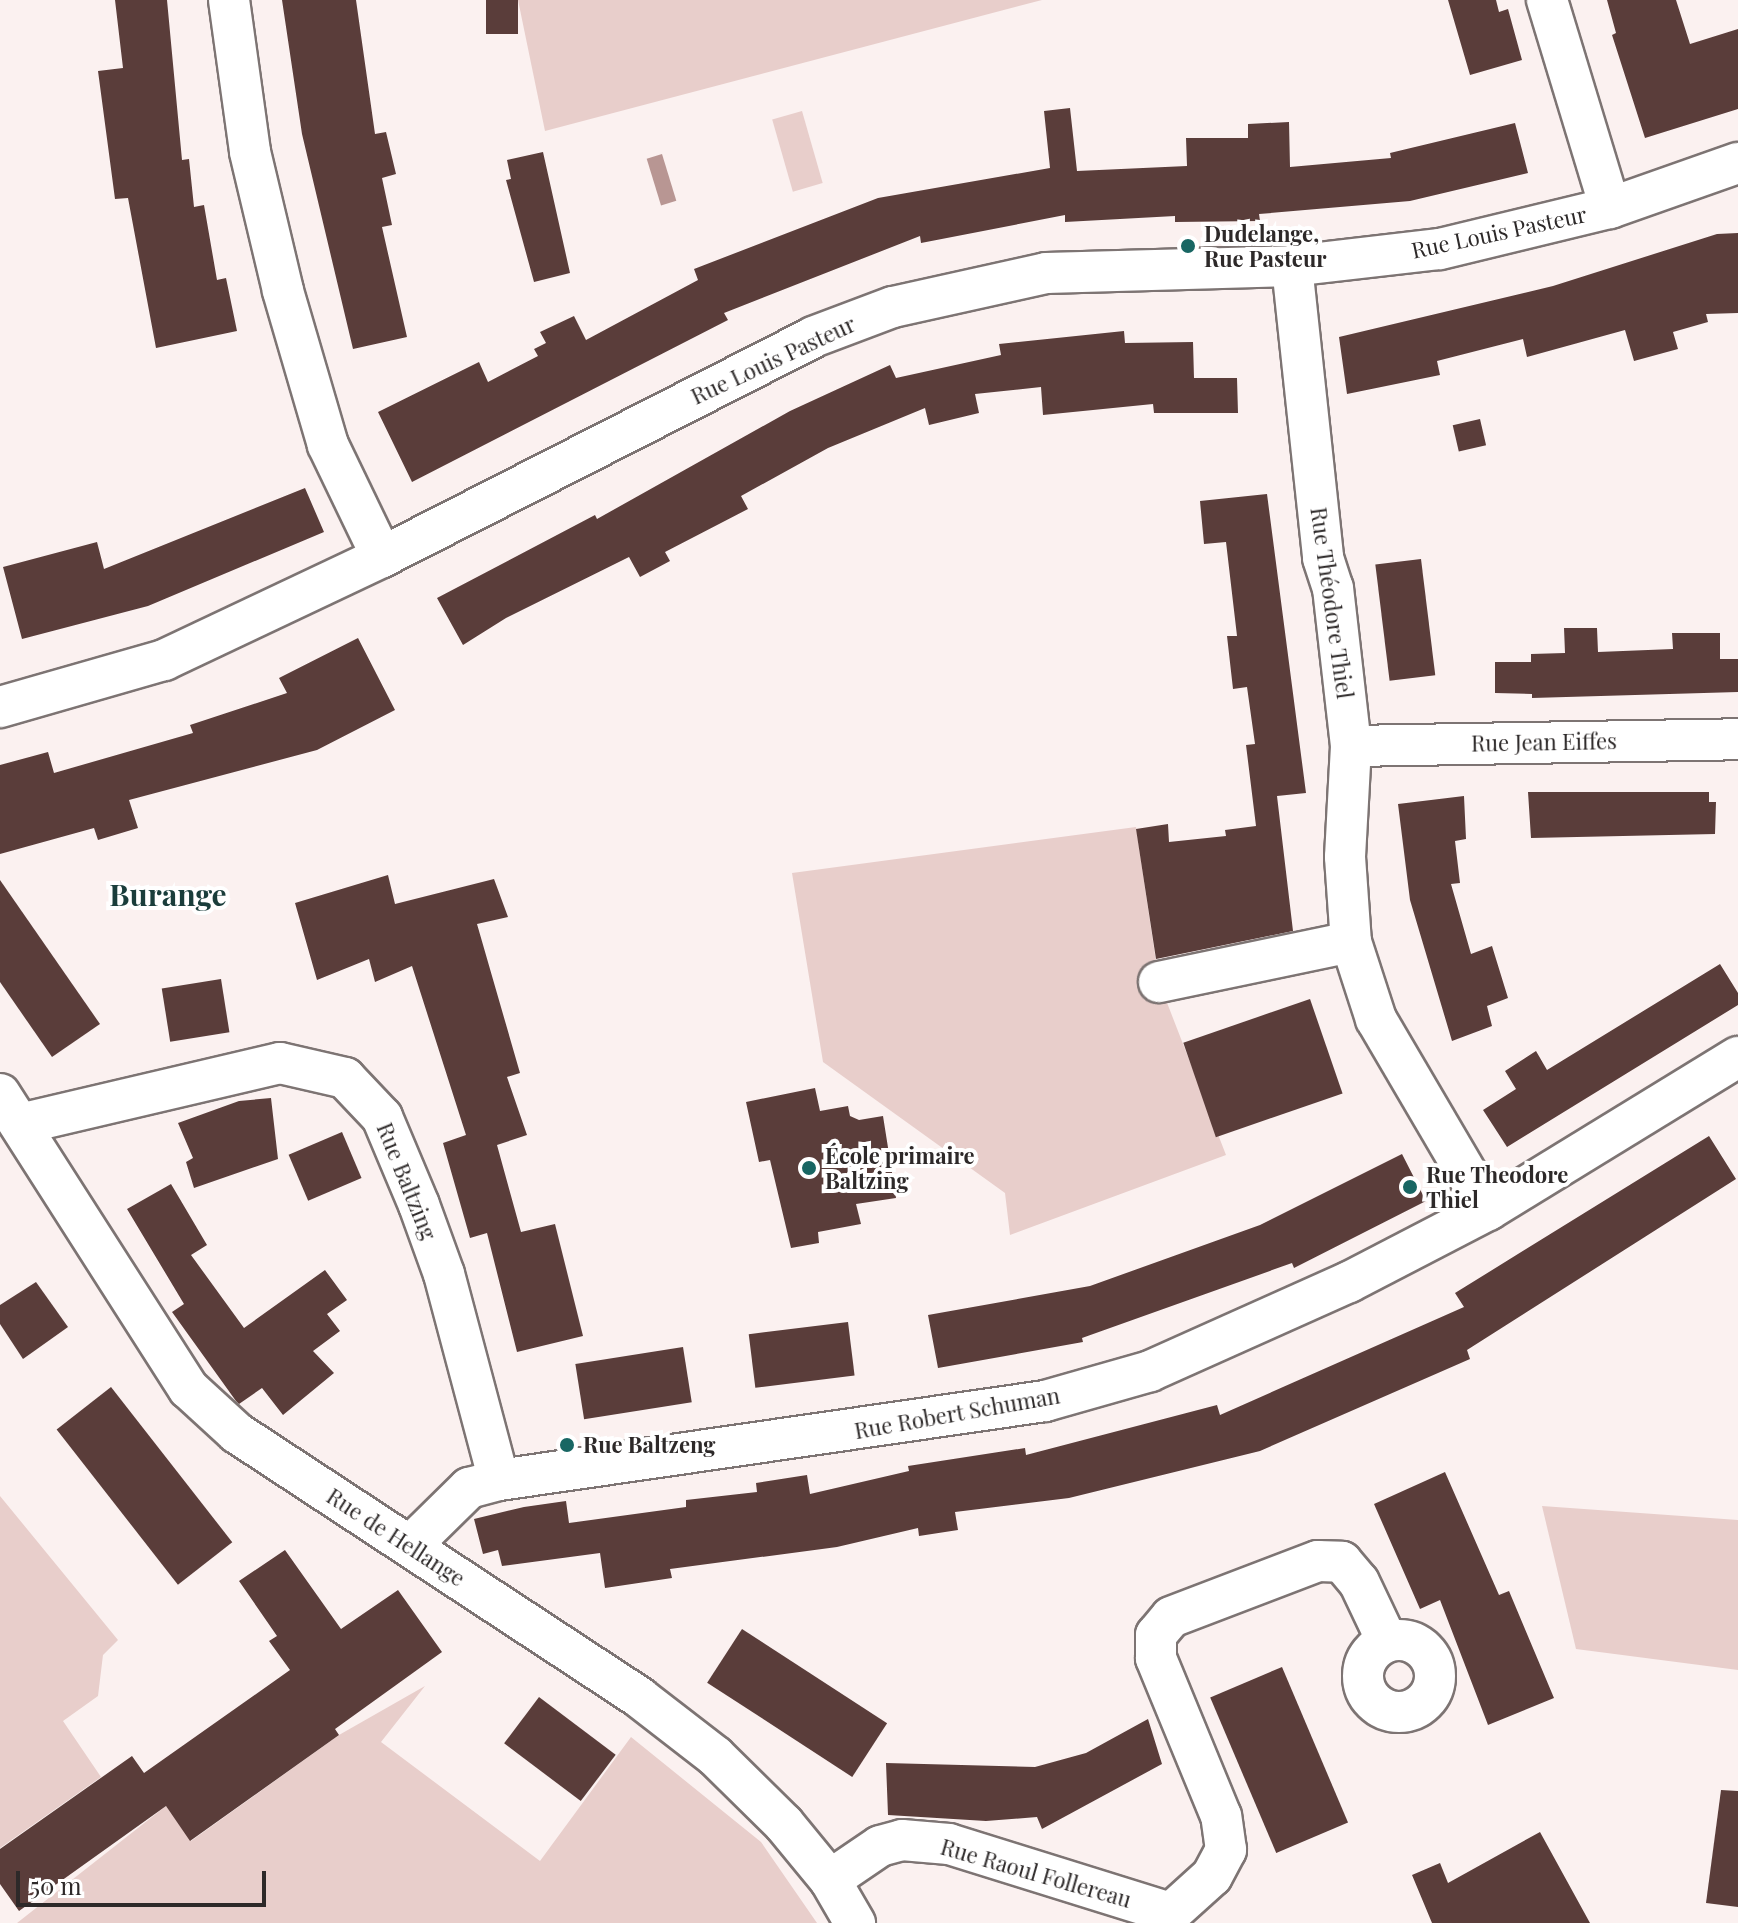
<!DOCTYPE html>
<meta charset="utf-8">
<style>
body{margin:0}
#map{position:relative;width:1738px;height:1923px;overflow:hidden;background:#fbf1f0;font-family:"Playfair Display",serif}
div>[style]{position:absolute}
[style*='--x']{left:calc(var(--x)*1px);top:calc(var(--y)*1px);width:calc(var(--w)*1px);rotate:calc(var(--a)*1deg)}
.green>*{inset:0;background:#e8cecb;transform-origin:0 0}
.water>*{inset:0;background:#b89693;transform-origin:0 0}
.building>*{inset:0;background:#5a3d3a;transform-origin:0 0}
.roads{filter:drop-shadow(2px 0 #7d7473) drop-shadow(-2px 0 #7d7473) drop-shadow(0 2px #7d7473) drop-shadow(0 -2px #7d7473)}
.minor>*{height:40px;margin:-20px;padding:0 20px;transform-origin:20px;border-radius:20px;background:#fff}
.minor>.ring{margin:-20px;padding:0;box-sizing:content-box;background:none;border:40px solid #fff;border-radius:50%}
.dots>*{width:22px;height:22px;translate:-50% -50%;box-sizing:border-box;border:4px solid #fff;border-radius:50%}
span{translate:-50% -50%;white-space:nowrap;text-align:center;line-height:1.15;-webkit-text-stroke:8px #fff;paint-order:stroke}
.street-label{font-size:22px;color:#2d2929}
.poi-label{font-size:22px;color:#2d2929;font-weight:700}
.left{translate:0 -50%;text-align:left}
.district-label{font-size:30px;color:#1a3d3b;font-weight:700}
.scale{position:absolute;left:16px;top:1871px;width:250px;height:36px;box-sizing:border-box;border:4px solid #2d2929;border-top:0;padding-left:10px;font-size:24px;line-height:28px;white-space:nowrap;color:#2d2929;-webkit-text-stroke:6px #fff;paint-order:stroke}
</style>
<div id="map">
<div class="green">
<i style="clip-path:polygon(518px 0,1042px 0,545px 131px)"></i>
<i style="left:802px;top:111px;width:75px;height:31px;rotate:74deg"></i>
<i style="clip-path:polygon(1136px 827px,1159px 982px,1226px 1155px,1010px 1235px,1005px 1193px,823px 1062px,792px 873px)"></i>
<i style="clip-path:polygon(0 1496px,118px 1640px,103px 1655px,98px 1696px,63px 1721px,101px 1777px,0 1848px)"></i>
<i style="clip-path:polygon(1542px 1506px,1738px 1520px,1738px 1670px,1576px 1649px)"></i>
<i style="clip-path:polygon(425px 1686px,381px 1742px,540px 1861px,631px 1737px,761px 1842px,817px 1923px,17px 1923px,166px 1806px,191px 1841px,339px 1735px)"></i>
</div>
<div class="water">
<i style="left:662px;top:154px;width:49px;height:16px;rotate:73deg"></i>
</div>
<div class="building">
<i style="clip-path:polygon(115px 0,167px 0,182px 160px,189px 159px,194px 207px,204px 205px,217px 280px,226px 278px,237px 331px,156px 348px,128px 198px,115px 199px,98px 71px,123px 68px)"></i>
<i style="clip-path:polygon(282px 0,356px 0,375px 134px,386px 132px,396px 174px,382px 178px,392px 225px,382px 227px,407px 337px,353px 349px,302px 134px)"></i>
<i style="left:486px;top:0;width:32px;height:34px"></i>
<i style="clip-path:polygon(1448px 0,1496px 0,1499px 12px,1508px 9px,1522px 60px,1470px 75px)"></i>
<i style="clip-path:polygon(1607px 0,1676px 0,1690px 44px,1738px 29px,1738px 109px,1645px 138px,1612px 35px,1616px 33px)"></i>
<i style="clip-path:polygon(1070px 108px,1077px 171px,1187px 166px,1186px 138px,1248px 138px,1248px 124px,1289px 122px,1290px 167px,1391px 158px,1390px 153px,1515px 123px,1528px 173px,1410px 201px,1259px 214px,1260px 221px,1175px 222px,1175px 216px,1065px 222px,1065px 215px,921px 243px,920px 236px,724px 313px,728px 320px,412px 482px,378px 412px,479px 362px,488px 382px,538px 356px,534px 349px,546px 343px,540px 332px,574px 316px,586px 340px,698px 280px,694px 269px,878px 198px,1050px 168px,1044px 111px)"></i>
<i style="clip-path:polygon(543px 152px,570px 273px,534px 282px,506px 180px,511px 179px,507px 160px)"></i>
<i style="clip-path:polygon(1738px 233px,1738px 313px,1706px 314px,1708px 322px,1673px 332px,1678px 349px,1634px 361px,1625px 330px,1527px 357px,1523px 339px,1437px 361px,1440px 375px,1347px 394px,1339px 337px,1553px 286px,1717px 234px)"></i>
<i style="clip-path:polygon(1124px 331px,1125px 343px,1193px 342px,1194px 378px,1237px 378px,1238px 413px,1154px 413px,1153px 404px,1043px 415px,1041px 387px,975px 394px,979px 413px,929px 425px,925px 408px,828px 448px,741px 496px,748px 509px,665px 552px,670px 561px,640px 577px,629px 557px,506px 618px,463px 645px,437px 598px,595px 515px,597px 519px,790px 411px,890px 365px,896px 378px,1001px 355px,999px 344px)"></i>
<i style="left:1480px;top:419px;width:27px;height:28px;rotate:77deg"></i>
<i style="clip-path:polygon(305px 488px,324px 532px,148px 606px,22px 639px,3px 567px,97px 542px,104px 569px)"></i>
<i style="clip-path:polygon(1267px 494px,1306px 793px,1277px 796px,1293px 931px,1156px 959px,1136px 829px,1168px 824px,1169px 842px,1226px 836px,1225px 830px,1256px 826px,1246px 745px,1255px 744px,1247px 687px,1233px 689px,1227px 636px,1237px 636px,1226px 542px,1204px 544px,1200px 501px)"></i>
<i style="left:1421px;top:559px;width:117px;height:46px;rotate:83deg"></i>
<i style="clip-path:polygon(1564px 628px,1597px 628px,1598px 652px,1673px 649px,1672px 633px,1720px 633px,1720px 659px,1738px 659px,1738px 692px,1532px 698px,1532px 694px,1495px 693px,1495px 662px,1531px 662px,1531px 654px,1565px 653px)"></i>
<i style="clip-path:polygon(358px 638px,395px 710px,317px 750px,129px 800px,138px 828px,98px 840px,94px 828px,0 854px,0 765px,48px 752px,54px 773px,193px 733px,190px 725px,287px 693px,279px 678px)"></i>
<i style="clip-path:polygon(1528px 792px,1709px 792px,1709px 802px,1716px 802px,1715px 834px,1531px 838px)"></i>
<i style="clip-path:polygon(1464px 796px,1466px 839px,1455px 841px,1460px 883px,1451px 884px,1471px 954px,1492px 946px,1508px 998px,1487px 1006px,1492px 1026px,1452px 1041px,1410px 900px,1398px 804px)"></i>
<i style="clip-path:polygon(388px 875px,395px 904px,494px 879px,508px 917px,477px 924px,520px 1073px,507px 1077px,527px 1135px,497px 1145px,521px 1232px,555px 1224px,583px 1336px,517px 1352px,487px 1233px,470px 1238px,443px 1143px,466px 1135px,412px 966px,375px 982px,369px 959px,317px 980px,295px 903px)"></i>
<i style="clip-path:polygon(0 880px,100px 1024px,52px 1057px,0 982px)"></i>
<i style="clip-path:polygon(1720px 964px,1738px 993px,1738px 1005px,1507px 1147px,1483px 1110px,1516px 1089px,1505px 1071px,1536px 1051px,1547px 1070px)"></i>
<i style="left:221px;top:979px;width:54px;height:60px;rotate:81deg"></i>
<i style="left:1310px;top:999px;width:100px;height:134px;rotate:71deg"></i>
<i style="clip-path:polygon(815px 1088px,820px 1111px,848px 1106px,850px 1116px,859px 1120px,883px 1116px,896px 1198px,856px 1204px,861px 1224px,818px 1232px,819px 1243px,791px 1248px,770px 1160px,759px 1162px,746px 1102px)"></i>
<i style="clip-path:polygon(271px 1098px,278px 1159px,194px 1188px,186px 1162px,193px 1158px,178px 1123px,239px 1101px)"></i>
<i style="left:342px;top:1132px;width:50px;height:58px;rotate:67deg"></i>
<i style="clip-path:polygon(1709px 1136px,1736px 1179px,1467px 1350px,1470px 1359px,1260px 1451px,1069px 1498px,955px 1512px,958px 1530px,919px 1536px,918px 1528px,837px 1547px,670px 1569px,672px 1578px,605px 1588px,600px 1553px,502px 1566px,498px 1550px,483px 1554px,474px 1519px,524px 1507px,566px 1501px,569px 1523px,686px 1507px,686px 1500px,757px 1492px,756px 1483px,807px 1475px,810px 1494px,909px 1471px,908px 1466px,1025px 1448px,1026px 1455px,1217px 1405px,1220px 1415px,1464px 1307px,1455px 1293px)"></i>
<i style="clip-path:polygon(1402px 1154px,1426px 1201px,1294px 1268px,1292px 1263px,1082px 1338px,1083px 1342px,938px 1368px,928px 1315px,1090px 1286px,1260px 1225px)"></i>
<i style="clip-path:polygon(171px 1184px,207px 1245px,191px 1255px,244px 1328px,325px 1270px,347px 1300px,327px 1314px,340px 1331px,313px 1351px,334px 1373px,283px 1415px,262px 1388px,239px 1404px,236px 1401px,172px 1312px,184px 1304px,127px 1209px)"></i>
<i style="clip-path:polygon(36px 1282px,68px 1327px,23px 1359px,0 1324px,0 1305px)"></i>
<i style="left:848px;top:1322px;width:54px;height:100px;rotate:83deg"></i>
<i style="left:683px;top:1347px;width:56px;height:109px;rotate:81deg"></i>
<i style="left:111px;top:1387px;width:197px;height:69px;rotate:52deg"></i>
<i style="clip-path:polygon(1445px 1472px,1499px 1595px,1509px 1591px,1554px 1698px,1488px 1725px,1440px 1600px,1420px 1609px,1374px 1504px)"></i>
<i style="clip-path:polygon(285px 1550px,341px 1629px,398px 1590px,442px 1652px,335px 1729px,339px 1735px,190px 1841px,166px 1806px,19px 1911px,0 1884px,0 1849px,132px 1756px,144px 1773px,290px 1670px,269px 1641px,277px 1636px,239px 1581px)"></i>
<i style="left:742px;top:1629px;width:173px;height:64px;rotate:33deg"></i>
<i style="left:1282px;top:1667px;width:169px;height:78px;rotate:67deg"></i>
<i style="left:539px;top:1697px;width:96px;height:58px;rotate:37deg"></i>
<i style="clip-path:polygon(1148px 1719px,1162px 1764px,1042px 1829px,1037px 1817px,986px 1821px,888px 1815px,886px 1763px,1035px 1767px,1086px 1753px)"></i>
<i style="clip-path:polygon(1721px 1790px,1738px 1791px,1738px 1907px,1706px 1903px)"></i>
<i style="clip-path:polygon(1540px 1832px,1590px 1923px,1432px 1923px,1412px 1875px,1440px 1863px,1448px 1883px)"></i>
</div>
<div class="roads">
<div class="minor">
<i style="--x:229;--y:0;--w:153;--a:82.1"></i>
<i style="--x:250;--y:152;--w:143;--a:76.6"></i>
<i style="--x:283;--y:291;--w:160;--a:73.7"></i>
<i style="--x:328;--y:445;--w:124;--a:64.3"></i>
<i style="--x:1547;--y:0;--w:217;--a:73.1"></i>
<i style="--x:1292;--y:266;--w:294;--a:83.9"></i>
<i style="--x:1323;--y:558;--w:32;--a:72"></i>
<i style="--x:1333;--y:588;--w:159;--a:83.5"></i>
<i style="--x:1351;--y:746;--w:111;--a:93.1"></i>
<i style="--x:1345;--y:857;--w:85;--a:86"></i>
<i style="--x:1351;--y:942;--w:81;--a:72"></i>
<i style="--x:1376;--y:1019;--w:221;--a:59.6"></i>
<i style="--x:0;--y:707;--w:171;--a:-16"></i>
<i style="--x:164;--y:660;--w:241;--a:-25.3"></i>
<i style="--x:382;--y:557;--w:484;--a:-27"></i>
<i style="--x:813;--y:337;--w:85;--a:-20.6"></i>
<i style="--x:893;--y:307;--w:157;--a:-12.5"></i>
<i style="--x:1046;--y:273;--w:246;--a:-1.6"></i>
<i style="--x:1292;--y:266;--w:149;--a:-6.6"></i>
<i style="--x:1440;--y:249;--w:175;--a:-13.6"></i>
<i style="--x:1610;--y:208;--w:136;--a:-19.4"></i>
<i style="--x:1351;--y:746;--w:387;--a:-1"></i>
<i style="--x:1159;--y:982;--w:196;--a:-11.8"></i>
<i style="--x:0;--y:1094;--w:350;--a:57.4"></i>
<i style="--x:189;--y:1389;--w:65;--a:42.5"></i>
<i style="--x:237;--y:1433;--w:482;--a:33.3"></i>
<i style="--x:640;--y:1698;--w:95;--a:37.7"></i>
<i style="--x:715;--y:1756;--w:97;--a:44.6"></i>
<i style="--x:784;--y:1824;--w:72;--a:50.6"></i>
<i style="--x:830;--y:1880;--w:50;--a:59.8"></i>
<i style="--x:20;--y:1124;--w:267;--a:-13.2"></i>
<i style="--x:280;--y:1063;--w:67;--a:13"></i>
<i style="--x:345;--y:1078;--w:54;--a:46.5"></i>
<i style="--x:382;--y:1117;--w:95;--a:67.2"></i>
<i style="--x:419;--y:1205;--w:73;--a:70.1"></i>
<i style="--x:444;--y:1274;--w:213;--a:75.1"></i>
<i style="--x:410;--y:1546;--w:83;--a:-44.5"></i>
<i style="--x:469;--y:1488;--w:31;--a:-15"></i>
<i style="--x:499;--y:1480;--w:552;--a:-8.23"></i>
<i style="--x:1045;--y:1401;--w:109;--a:-15.9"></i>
<i style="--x:1150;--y:1371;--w:218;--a:-24.1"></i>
<i style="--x:1349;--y:1282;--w:157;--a:-27.4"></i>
<i style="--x:1488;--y:1210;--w:293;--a:-31.5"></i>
<i class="ring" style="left:1363px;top:1640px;width:32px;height:32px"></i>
<i style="--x:830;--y:1880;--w:60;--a:-34.2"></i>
<i style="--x:880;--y:1846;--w:23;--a:-15"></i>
<i style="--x:902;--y:1840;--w:47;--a:4.9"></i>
<i style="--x:949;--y:1844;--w:232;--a:17.3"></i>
<i style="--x:1171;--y:1913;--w:55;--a:-42.1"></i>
<i style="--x:1212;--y:1876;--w:30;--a:-62"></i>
<i style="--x:1226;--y:1850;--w:34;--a:-98"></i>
<i style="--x:1221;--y:1816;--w:171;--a:-112.4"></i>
<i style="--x:1156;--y:1658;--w:23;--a:-90"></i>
<i style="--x:1156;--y:1635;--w:23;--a:-50"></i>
<i style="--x:1171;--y:1617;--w:157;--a:-20.9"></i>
<i style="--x:1318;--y:1561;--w:24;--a:2"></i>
<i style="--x:1342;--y:1562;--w:26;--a:50"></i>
<i style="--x:1359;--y:1582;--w:65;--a:64.6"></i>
</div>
</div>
<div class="dots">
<i style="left:1188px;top:246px;background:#186663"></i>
<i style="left:809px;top:1168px;background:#186663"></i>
<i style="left:1410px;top:1187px;background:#186663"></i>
<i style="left:567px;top:1445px;background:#186663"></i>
</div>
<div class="street-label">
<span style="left:1499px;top:232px;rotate:-12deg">Rue Louis Pasteur</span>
<span style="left:773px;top:360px;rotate:-25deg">Rue Louis Pasteur</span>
<span style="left:1332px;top:603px;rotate:82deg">Rue Théodore Thiel</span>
<span style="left:1544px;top:742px;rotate:-1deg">Rue Jean Eiffes</span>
<span style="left:407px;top:1181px;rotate:68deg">Rue Baltzing</span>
<span style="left:957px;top:1413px;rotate:-10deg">Rue Robert Schuman</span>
<span style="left:396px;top:1537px;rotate:33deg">Rue de Hellange</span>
<span style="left:1036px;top:1873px;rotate:16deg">Rue Raoul Follereau</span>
</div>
<div class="poi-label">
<span class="left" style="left:1204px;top:246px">Dudelange,<br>Rue Pasteur</span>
<span class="left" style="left:825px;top:1168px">École primaire<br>Baltzing</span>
<span class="left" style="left:1426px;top:1187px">Rue Theodore<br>Thiel</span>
<span class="left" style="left:583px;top:1445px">Rue Baltzeng</span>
</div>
<div class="district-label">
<span style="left:168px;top:894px">Burange</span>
</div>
<div class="scale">50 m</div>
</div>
